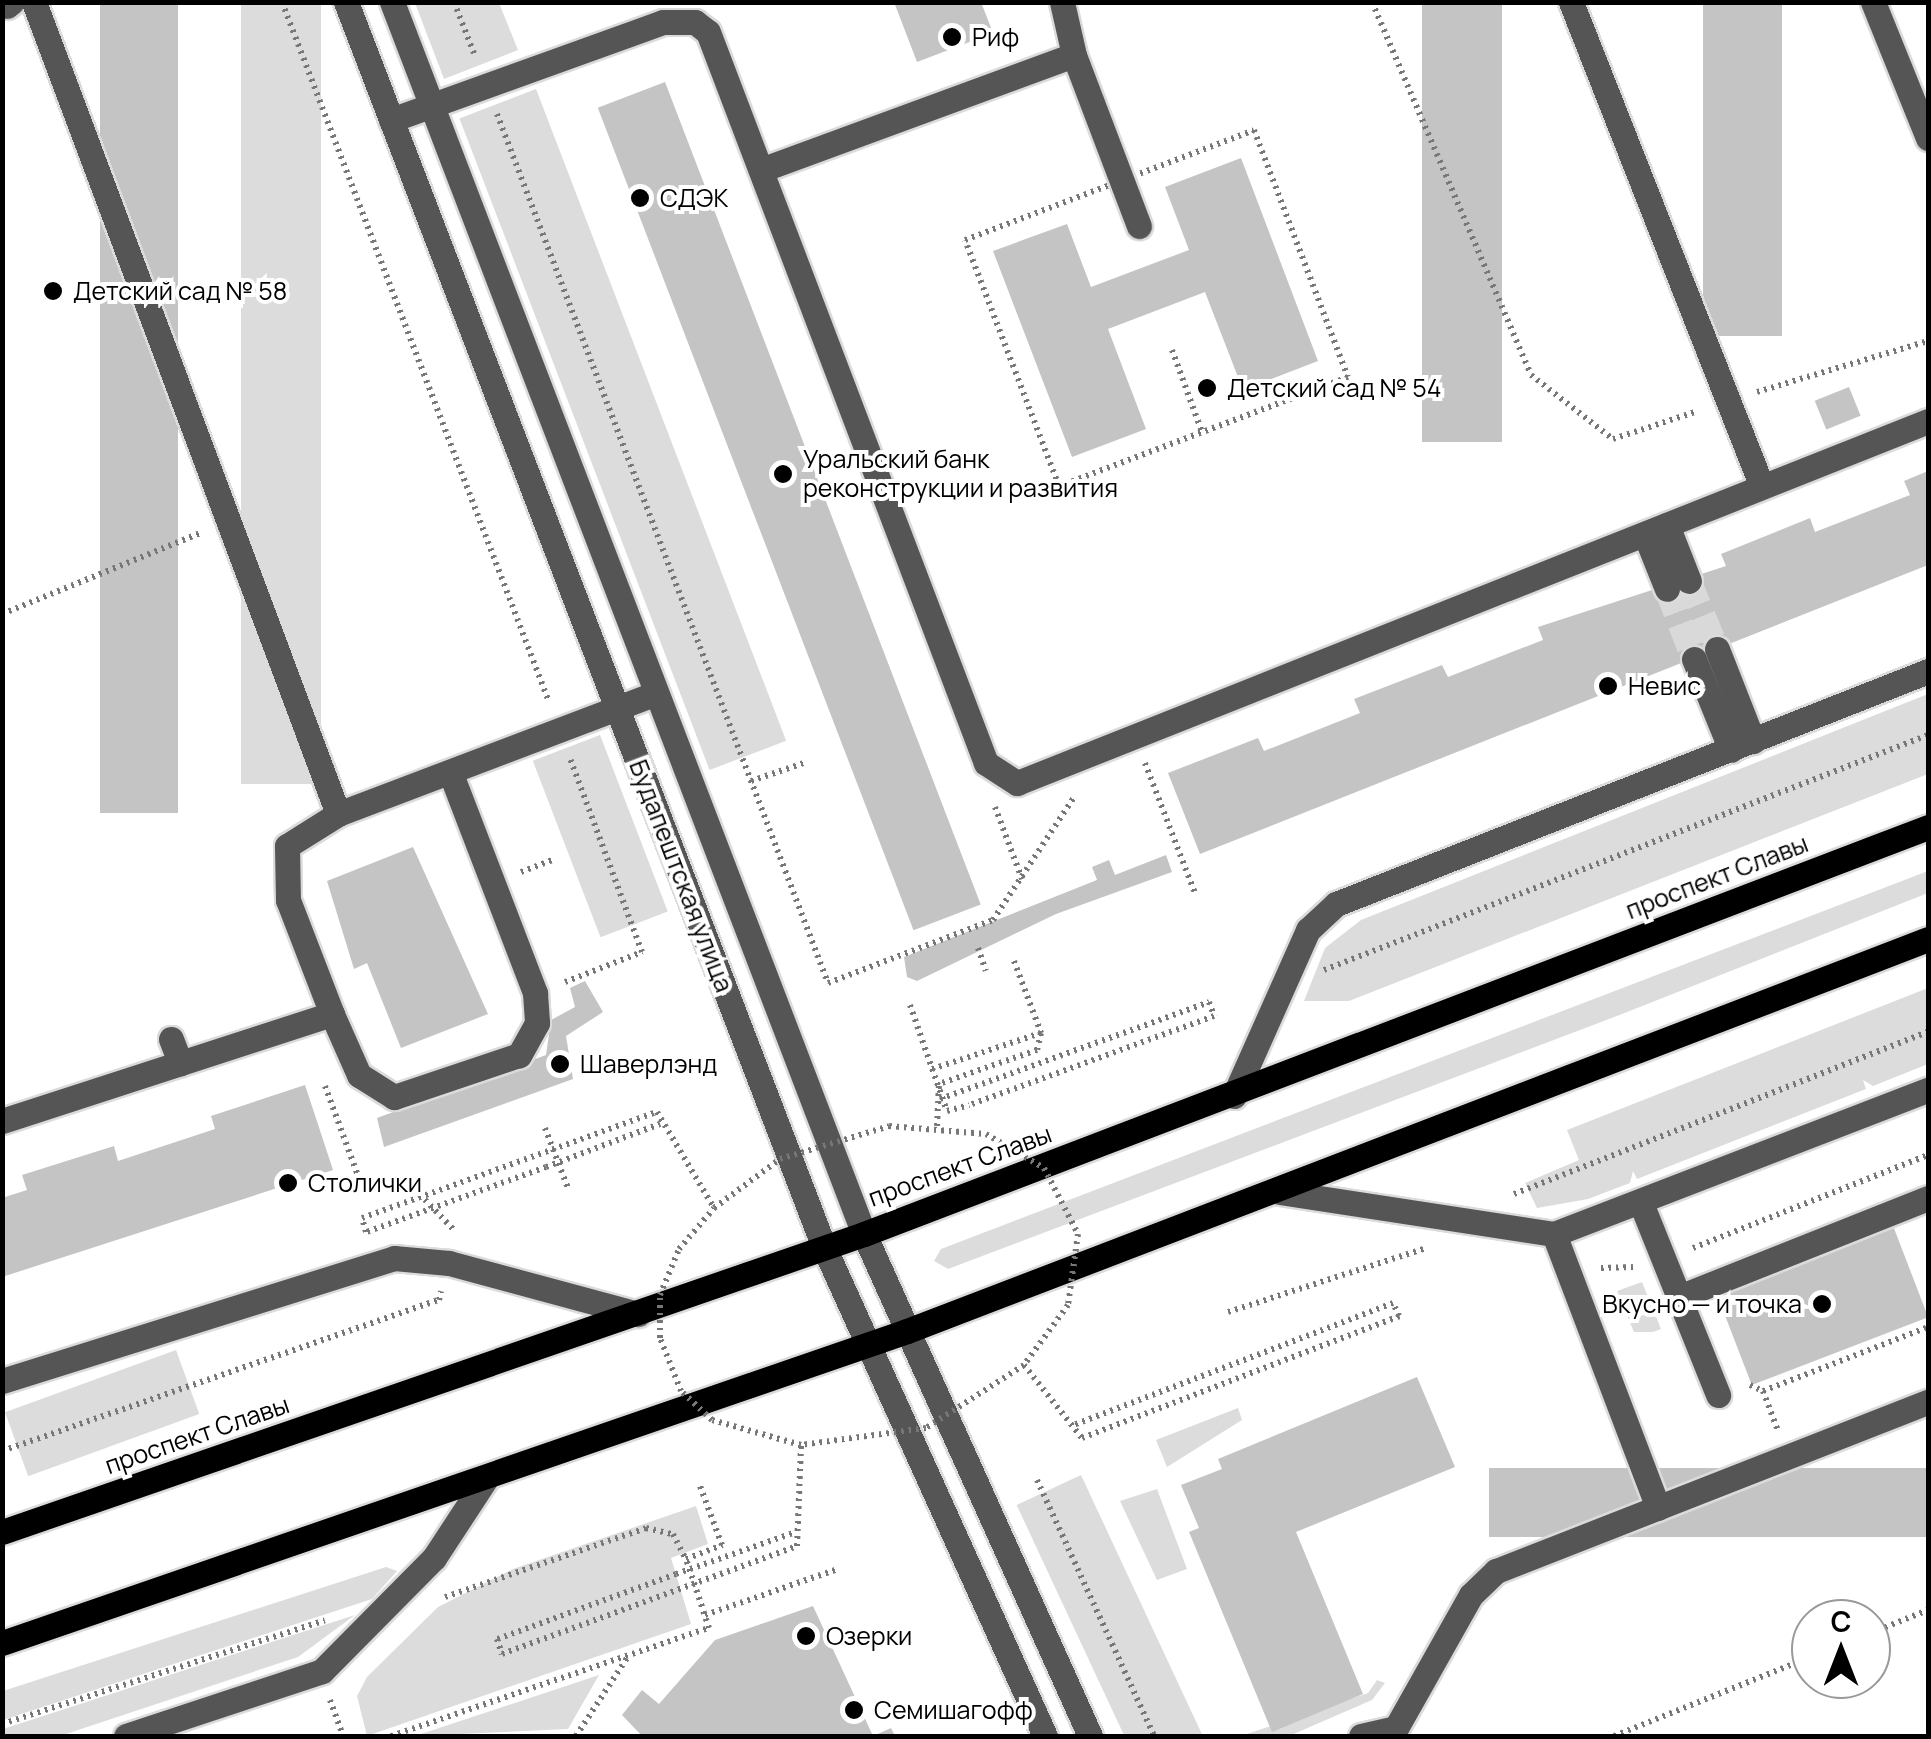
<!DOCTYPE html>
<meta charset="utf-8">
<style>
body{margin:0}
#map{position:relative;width:1931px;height:1739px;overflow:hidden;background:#fff;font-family:Manrope,sans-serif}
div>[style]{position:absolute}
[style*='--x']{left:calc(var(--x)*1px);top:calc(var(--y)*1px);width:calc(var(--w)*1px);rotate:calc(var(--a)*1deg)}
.green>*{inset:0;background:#dcdcdc;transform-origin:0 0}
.building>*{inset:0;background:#c4c4c4;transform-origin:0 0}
.minor-tunnel>*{height:25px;margin-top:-12.5px;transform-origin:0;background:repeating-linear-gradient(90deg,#d9d9d9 0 25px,transparent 0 37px)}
.path>*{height:6px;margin-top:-3px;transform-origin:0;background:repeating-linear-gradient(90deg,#777 0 2.5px,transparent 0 7.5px)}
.roads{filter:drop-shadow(2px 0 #dbdbdb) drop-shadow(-2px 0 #dbdbdb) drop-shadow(0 2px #dbdbdb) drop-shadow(0 -2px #dbdbdb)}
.minor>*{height:25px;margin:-12.5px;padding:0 12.5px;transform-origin:12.5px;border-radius:12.5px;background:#555}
.major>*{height:25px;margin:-12.5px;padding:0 12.5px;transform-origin:12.5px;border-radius:12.5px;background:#000}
.path-bridge>*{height:6px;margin-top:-3px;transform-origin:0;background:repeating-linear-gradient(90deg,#777 0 2.5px,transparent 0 7.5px)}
.dots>*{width:28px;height:28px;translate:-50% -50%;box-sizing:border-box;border:5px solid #fff;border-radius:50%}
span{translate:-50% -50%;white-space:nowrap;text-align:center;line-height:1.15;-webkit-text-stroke:8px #fff;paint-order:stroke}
.poi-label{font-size:25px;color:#000}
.left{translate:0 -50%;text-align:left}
.right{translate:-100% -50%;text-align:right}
.street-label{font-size:25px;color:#000}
.frame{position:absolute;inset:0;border:5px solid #000;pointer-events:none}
.north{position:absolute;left:1791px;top:1599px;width:100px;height:100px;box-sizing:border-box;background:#fff;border:2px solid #999;border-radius:50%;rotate:0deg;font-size:28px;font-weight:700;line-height:40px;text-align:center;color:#000}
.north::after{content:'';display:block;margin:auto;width:35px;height:45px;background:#000;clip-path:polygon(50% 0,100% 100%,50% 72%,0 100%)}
</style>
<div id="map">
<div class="green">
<i style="left:241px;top:3px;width:80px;height:781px"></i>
<i style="clip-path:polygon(415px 3px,499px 3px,518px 50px,444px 79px)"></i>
<i style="left:536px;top:89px;width:698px;height:82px;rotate:69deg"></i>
<i style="clip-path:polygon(1928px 694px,1928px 774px,1349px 1001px,1304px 1001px,1325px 948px,1361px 920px)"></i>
<i style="left:600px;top:735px;width:189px;height:72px;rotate:69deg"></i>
<i style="clip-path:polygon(1928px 871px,1928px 893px,1617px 1016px,948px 1269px,934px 1261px,941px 1249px)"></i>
<i style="clip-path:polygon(1928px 988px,1928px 1064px,1873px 1086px,1863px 1080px,1866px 1089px,1637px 1179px,1633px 1171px,1630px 1183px,1588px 1199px,1537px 1208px,1525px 1183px,1579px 1160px,1567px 1130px)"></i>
<i style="clip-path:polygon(1642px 1282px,1661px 1329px,1653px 1332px,1634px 1332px,1617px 1291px)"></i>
<i style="left:176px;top:1350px;width:68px;height:182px;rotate:70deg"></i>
<i style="clip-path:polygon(1238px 1408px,1242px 1420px,1167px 1467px,1156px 1440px)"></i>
<i style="left:1081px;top:1475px;width:287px;height:71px;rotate:65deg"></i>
<i style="clip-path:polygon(1157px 1489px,1187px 1569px,1157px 1580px,1120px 1501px)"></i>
<i style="clip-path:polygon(696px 1506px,708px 1544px,671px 1558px,691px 1624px,367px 1736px,357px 1696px,367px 1677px,438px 1607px,513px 1569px)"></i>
<i style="clip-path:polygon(386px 1567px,397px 1571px,372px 1599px,3px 1720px,3px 1691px)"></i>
<i style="clip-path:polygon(355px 1615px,298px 1657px,60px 1736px,3px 1736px,3px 1729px)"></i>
<i style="clip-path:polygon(599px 1675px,568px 1729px,415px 1736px)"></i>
<i style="clip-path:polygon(1377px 1680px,1385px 1683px,1372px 1700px,1289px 1736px,1241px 1736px,1368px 1693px)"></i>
</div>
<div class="building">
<i style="left:100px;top:2px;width:78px;height:811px"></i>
<i style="clip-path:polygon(894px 2px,981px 2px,993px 33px,917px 62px)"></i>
<i style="left:1422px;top:2px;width:80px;height:440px"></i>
<i style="left:1703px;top:2px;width:79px;height:334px"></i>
<i style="left:665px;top:82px;width:881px;height:72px;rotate:69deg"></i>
<i style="clip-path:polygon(1241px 158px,1318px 361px,1243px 390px,1205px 292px,1108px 329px,1146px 429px,1072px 457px,993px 251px,1067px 224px,1091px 287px,1189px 250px,1165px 187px)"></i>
<i style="left:1849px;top:387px;width:31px;height:37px;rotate:68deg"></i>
<i style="clip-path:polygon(1928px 471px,1928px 565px,1200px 854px,1168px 773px,1258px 738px,1264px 751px,1360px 713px,1354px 699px,1442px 665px,1448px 677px,1543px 640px,1538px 627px,1726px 566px,1721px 554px,1810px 518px,1815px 532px,1910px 495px,1904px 481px)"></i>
<i style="clip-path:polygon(413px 847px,488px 1014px,401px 1048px,367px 963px,354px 969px,327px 881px)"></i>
<i style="clip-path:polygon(1166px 855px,1172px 872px,1056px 914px,917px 981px,907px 977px,904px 957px,1097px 880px,1092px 867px,1109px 860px,1115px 875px)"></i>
<i style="clip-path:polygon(585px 981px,603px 1012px,566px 1036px,573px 1079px,384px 1147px,377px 1118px,546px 1055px,551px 1020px,575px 1007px,570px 988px)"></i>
<i style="clip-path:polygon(305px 1085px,333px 1170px,2px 1277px,2px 1198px,27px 1190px,22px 1175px,114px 1146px,118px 1161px,215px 1129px,211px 1116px)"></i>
<i style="left:1892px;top:1223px;width:101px;height:189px;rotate:69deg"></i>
<i style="clip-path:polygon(1417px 1377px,1455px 1467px,1296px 1532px,1363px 1694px,1272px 1732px,1189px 1532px,1199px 1528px,1181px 1485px,1222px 1469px,1218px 1459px)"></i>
<i style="left:1928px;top:1468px;width:69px;height:439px;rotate:90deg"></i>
<i style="clip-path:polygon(813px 1606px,873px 1736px,891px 1728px,895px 1736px,642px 1736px,622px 1715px,642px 1690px,659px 1704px,715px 1640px)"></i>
</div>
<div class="minor-tunnel">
<i style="--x:1689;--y:581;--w:74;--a:67.6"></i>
<i style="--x:1667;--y:589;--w:75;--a:68.9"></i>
</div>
<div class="path">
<i style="--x:282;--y:2;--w:749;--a:69.12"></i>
<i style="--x:454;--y:2;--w:58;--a:68.7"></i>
<i style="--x:1372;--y:2;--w:405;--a:66.9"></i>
<i style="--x:1531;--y:375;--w:104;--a:38"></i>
<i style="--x:1613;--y:439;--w:89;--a:-18.2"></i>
<i style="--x:497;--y:114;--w:930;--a:69.15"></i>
<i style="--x:828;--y:983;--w:177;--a:-20.9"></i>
<i style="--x:993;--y:920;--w:147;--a:-56.6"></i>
<i style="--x:1254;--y:130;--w:264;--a:69.2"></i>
<i style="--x:1348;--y:377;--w:309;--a:159.3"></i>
<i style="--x:1059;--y:486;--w:263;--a:-110.9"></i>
<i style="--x:965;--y:240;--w:309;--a:-20.8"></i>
<i style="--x:1172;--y:350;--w:87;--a:69.9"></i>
<i style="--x:1757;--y:392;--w:178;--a:-16.6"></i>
<i style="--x:2;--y:410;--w:3;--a:90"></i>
<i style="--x:2;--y:614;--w:214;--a:-22.2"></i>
<i style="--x:1145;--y:763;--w:139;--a:69"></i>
<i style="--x:751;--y:781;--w:56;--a:-18.8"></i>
<i style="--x:995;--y:807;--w:77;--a:69.4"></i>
<i style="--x:521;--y:872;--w:36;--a:-21"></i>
<i style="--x:978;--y:948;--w:24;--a:71"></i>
<i style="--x:1014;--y:961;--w:77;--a:69.4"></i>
<i style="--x:1324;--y:970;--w:648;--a:-21.26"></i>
<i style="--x:565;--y:982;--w:83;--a:-21.3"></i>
<i style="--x:642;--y:952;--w:209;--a:-110.4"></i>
<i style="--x:910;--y:1005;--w:112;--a:70.8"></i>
<i style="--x:947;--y:1111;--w:23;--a:-15"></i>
<i style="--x:932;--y:1069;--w:115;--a:-18.3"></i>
<i style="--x:1041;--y:1033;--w:17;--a:103"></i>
<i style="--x:1037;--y:1050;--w:104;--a:160.9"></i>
<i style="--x:325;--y:1086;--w:113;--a:69.8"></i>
<i style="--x:657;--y:1112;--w:112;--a:59.3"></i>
<i style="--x:545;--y:1128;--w:67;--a:69.1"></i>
<i style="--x:546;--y:1167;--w:122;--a:-20.7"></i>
<i style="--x:404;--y:1178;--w:74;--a:46.1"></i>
<i style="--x:1514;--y:1194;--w:445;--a:-21.4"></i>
<i style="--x:1693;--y:1248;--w:253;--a:-21.6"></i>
<i style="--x:1601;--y:1268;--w:32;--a:-2"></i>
<i style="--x:1228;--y:1312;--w:208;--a:-17.9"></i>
<i style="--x:1024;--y:1365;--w:93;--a:51.5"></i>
<i style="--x:1082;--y:1438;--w:340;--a:-21"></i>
<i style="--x:1399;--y:1316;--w:14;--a:-115"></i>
<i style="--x:1393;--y:1303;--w:342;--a:159.1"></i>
<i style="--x:1750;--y:1385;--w:14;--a:25"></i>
<i style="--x:1763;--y:1391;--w:43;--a:69.4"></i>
<i style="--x:1763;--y:1391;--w:177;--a:-21.2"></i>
<i style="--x:2;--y:1451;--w:462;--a:-19.1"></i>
<i style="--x:439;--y:1300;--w:9;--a:-77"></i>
<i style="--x:1037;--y:1480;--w:281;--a:65.4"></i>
<i style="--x:797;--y:1546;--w:101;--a:-87.7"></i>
<i style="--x:676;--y:1574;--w:127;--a:-19.3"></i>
<i style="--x:445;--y:1597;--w:213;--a:-18.9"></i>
<i style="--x:646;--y:1528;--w:28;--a:13"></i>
<i style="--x:673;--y:1534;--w:28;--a:63"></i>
<i style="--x:705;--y:1615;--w:138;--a:-19.1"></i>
<i style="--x:1871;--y:1633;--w:61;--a:-22"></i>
<i style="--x:330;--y:1700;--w:38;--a:70"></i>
<i style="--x:2;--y:1724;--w:339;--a:-17.8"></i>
<i style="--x:391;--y:1736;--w:336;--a:-18.8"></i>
<i style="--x:709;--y:1628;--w:73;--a:-108.4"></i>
<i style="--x:686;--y:1559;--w:39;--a:-21"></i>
<i style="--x:722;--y:1545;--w:63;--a:-110.4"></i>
<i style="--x:576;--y:1736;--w:93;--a:-56.8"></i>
<i style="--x:1614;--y:1736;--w:212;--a:-21.9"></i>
</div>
<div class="roads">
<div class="minor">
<i style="--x:34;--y:2;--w:867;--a:69.47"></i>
<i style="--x:346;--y:2;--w:1334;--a:69"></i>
<i style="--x:824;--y:1247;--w:537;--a:65.68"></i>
<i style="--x:392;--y:2;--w:1319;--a:69.04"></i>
<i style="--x:864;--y:1234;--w:551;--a:65.76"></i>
<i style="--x:1571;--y:2;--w:521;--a:68.5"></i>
<i style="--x:1873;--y:2;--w:147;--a:68"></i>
<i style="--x:7;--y:6;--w:6;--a:-39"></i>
<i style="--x:1074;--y:55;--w:183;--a:69.2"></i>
<i style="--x:391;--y:120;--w:289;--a:-19.8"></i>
<i style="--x:663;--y:22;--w:32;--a:0"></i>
<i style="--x:695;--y:22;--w:16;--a:38"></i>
<i style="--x:708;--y:32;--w:782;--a:69.18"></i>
<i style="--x:986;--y:763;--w:37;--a:33"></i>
<i style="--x:1017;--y:783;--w:980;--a:-21.67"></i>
<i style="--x:761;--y:170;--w:333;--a:-20.2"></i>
<i style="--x:1074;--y:55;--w:54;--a:-102.8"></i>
<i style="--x:1667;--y:525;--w:60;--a:68.6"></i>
<i style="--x:1645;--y:534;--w:59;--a:68.2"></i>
<i style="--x:1717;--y:649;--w:99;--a:68.6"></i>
<i style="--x:1694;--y:659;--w:98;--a:67.9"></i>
<i style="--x:451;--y:774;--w:235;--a:69"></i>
<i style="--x:535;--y:993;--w:30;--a:86"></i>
<i style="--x:537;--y:1023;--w:37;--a:119"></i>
<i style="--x:519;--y:1055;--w:132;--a:161.4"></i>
<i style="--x:394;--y:1097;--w:41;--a:-147.8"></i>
<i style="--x:359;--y:1075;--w:67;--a:-113.9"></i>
<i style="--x:332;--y:1014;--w:122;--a:-111.1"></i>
<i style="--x:288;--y:900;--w:54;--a:-91.1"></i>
<i style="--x:287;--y:846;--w:60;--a:-32.1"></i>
<i style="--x:338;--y:814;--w:340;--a:-20.8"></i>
<i style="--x:171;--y:1039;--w:26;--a:69"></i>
<i style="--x:1234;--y:1096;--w:182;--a:-66"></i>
<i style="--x:1308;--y:930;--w:38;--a:-43"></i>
<i style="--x:1336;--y:904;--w:636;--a:-21.48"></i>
<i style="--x:2;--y:1121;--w:347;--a:-18"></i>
<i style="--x:1280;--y:1192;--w:277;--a:8.7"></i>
<i style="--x:1554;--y:1234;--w:401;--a:-21.1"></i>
<i style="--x:1641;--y:1203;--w:207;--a:68.1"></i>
<i style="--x:1554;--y:1234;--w:293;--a:69.2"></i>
<i style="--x:1679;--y:1297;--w:268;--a:-21.7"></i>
<i style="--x:2;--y:1381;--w:411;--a:-17.4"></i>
<i style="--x:394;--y:1258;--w:55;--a:5.2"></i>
<i style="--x:449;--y:1263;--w:196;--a:15.1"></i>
<i style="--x:126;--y:1736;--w:206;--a:-18.3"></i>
<i style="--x:322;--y:1671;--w:159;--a:-45.3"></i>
<i style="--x:434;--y:1558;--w:97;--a:-56.8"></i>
<i style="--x:1361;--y:1736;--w:36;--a:-13"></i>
<i style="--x:1396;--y:1728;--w:153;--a:-60.6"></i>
<i style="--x:1471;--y:1595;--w:35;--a:-44"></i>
<i style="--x:1496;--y:1571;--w:464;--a:-21.4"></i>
</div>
<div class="major">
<i style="--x:2;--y:1532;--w:912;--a:-19.07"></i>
<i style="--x:864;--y:1234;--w:1139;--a:-20.93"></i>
<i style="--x:2;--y:1643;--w:957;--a:-19.02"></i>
<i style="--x:907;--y:1331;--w:1094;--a:-21"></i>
</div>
</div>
<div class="path-bridge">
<i style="--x:940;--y:1099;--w:286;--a:-19.8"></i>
<i style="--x:1209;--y:1002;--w:15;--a:70"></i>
<i style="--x:1214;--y:1016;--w:261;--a:160"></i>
<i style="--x:889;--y:1126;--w:97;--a:4.7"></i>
<i style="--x:986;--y:1134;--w:67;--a:30.4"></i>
<i style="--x:1044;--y:1168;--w:74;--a:62.7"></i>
<i style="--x:1078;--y:1234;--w:72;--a:98"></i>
<i style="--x:1068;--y:1305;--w:74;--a:126.3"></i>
<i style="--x:1024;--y:1365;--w:117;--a:147.3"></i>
<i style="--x:926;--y:1428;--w:126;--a:172.3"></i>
<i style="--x:801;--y:1445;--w:92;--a:-164.3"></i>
<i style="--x:712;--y:1420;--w:42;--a:-136.9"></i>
<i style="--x:681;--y:1391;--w:57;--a:-111.6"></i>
<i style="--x:660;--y:1338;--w:43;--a:-90"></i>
<i style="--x:660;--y:1295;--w:50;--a:-67.6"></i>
<i style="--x:679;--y:1249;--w:54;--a:-49.5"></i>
<i style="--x:714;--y:1208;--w:82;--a:-36.6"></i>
<i style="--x:780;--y:1159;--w:114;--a:-16.8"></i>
<i style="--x:937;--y:1126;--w:42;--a:-87.3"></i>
<i style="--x:546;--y:1167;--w:191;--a:160.1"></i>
<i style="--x:366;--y:1232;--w:15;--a:-106"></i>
<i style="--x:362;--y:1218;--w:313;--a:-19.8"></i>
<i style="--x:676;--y:1574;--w:190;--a:160"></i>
<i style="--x:497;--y:1639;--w:16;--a:72"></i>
<i style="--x:502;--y:1654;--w:314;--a:-20.1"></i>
</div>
<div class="dots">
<i style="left:952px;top:37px;background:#000"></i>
<i style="left:640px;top:198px;background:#000"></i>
<i style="left:53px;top:291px;background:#000"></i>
<i style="left:1207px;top:388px;background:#000"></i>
<i style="left:783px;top:474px;background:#000"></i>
<i style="left:1608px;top:686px;background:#000"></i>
<i style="left:560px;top:1064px;background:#000"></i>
<i style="left:288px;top:1183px;background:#000"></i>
<i style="left:1822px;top:1304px;background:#000"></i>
<i style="left:806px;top:1636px;background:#000"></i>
<i style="left:854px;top:1710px;background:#000"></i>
</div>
<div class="poi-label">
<span class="left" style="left:972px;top:37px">Риф</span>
<span class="left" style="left:660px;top:198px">СДЭК</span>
<span class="left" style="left:73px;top:291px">Детский сад № 58</span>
<span class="left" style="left:1227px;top:388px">Детский сад № 54</span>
<span class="left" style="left:803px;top:474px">Уральский банк<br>реконструкции и развития</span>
<span class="left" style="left:1628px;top:686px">Невис</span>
<span class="left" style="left:580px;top:1064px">Шаверлэнд</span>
<span class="left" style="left:308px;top:1183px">Столички</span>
<span class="right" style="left:1802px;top:1304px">Вкусно — и точка</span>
<span class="left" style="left:826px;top:1636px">Озерки</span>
<span class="left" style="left:874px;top:1710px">Семишагофф</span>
</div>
<div class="street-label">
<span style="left:681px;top:876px;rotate:69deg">Будапештская улица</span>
<span style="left:1717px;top:877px;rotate:-21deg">проспект Славы</span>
<span style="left:960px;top:1166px;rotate:-20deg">проспект Славы</span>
<span style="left:197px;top:1435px;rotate:-19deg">проспект Славы</span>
</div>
<div class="frame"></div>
<div class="north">С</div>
</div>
